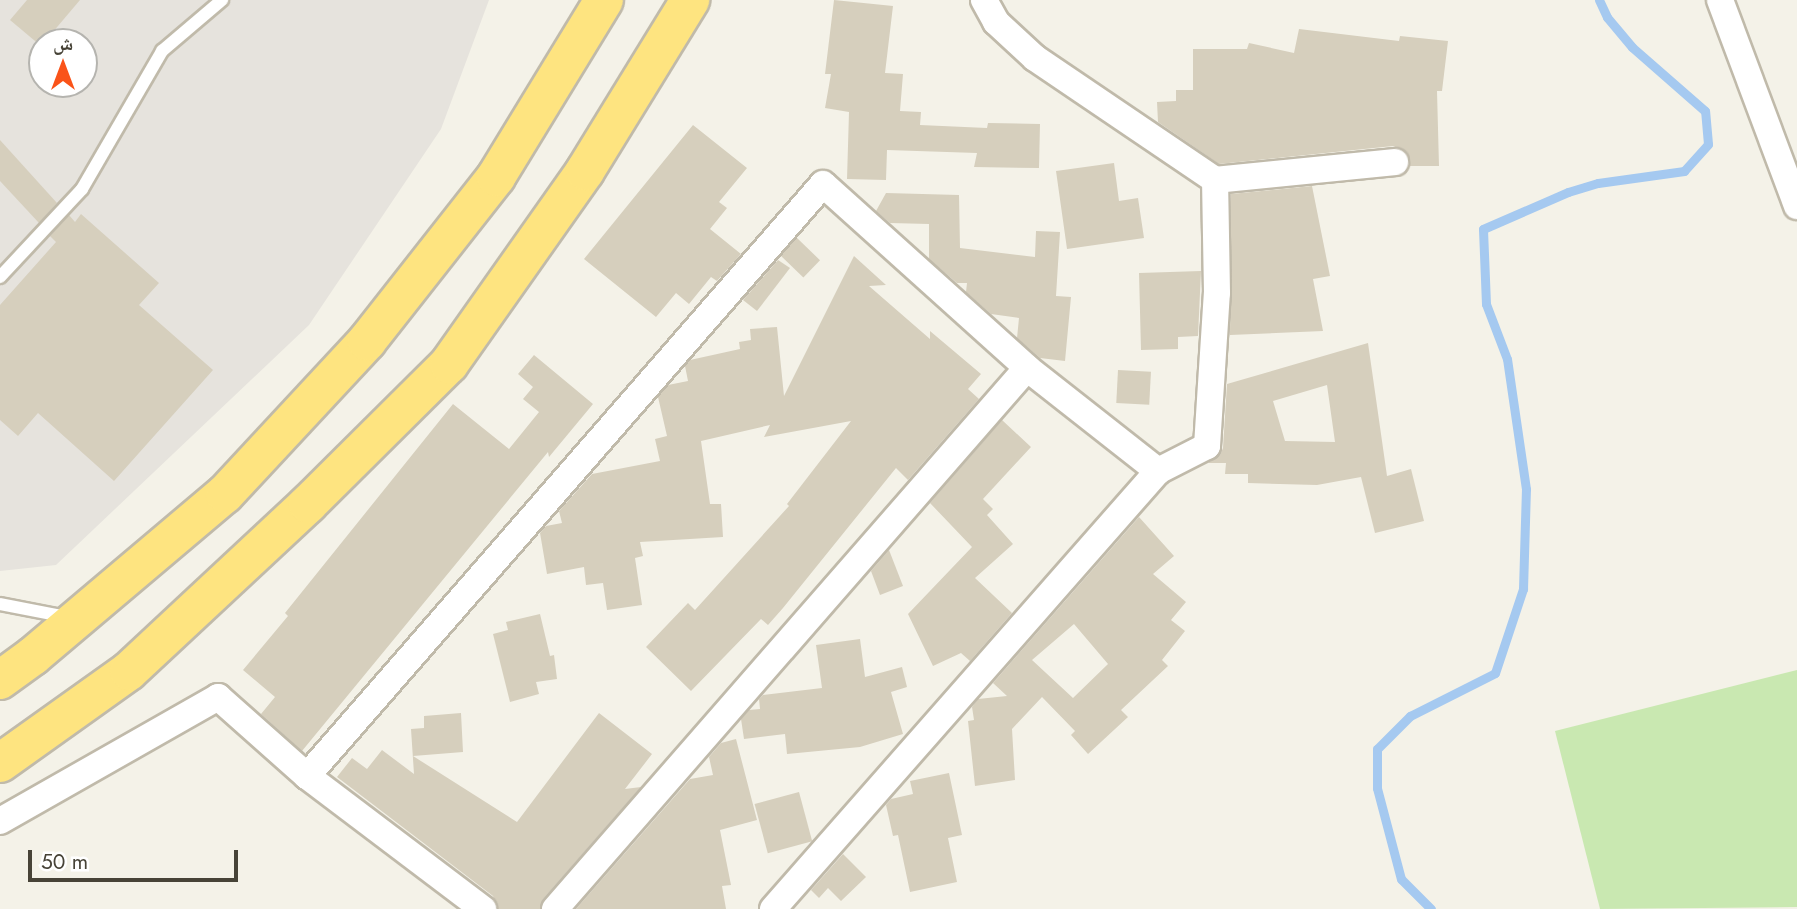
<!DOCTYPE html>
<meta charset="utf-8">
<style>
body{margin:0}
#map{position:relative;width:1797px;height:909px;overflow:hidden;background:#f4f2e8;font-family:Jost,"Noto Naskh Arabic",sans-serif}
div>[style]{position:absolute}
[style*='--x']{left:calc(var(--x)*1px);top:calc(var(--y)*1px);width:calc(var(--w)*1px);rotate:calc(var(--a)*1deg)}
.industrial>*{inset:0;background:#e6e3dd}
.green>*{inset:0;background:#c9e8b1}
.stream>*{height:9px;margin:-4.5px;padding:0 4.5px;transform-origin:4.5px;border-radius:4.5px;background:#a5c9f0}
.building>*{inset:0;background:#d6cfbd;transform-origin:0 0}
.roads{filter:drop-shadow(2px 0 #c0baaa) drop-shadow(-2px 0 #c0baaa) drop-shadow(0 2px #c0baaa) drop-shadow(0 -2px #c0baaa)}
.service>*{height:12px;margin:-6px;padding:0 6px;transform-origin:6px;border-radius:6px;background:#fff}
.minor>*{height:26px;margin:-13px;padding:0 13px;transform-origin:13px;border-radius:13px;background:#fff}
.trunk>*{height:38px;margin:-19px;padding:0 19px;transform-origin:19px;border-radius:19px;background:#fee480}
span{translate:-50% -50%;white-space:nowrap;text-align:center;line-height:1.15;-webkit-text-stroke:7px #fff;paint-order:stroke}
.north{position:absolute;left:28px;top:28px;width:70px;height:70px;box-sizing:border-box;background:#fff;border:2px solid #b5b4af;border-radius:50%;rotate:0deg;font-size:19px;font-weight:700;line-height:28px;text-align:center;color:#474337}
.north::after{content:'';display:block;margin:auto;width:24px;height:32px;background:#fa5319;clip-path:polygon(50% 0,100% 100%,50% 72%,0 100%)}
.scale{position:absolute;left:28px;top:850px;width:210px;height:32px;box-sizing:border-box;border:4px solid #474337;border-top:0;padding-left:9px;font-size:21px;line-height:24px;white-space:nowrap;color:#474337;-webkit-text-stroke:5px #fff;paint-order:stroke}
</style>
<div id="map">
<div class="industrial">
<i style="clip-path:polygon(evenodd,0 0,489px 0,441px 129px,309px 325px,56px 565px,0 571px,0 0,42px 42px,84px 42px,84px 84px,42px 84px,42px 42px)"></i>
</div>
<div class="green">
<i style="clip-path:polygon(1797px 670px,1797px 907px,1600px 909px,1555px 731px)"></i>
</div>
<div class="stream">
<i style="--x:1431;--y:909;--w:42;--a:-135"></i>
<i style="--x:1401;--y:879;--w:94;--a:-104.8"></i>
<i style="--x:1377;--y:788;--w:39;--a:-90"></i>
<i style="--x:1377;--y:749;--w:47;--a:-45"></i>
<i style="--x:1410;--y:716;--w:95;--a:-26.8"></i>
<i style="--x:1495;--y:673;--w:89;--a:-71.6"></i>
<i style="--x:1523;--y:589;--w:100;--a:-88.3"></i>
<i style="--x:1526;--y:489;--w:131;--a:-98.3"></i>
<i style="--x:1507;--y:359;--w:59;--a:-110.9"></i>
<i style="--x:1486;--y:304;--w:75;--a:-92.3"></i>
<i style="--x:1483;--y:229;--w:93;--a:-23.5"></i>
<i style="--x:1568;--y:192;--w:31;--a:-17"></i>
<i style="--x:1598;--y:183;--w:87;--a:-7.9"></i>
<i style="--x:1684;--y:171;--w:36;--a:-48"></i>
<i style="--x:1708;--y:144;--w:33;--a:-95"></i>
<i style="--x:1705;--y:111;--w:97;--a:-138.8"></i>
<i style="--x:1632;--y:47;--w:39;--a:-130"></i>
<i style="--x:1607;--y:17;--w:19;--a:-115"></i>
</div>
<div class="building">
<i style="clip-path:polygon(27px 0,80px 0,41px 46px,10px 20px)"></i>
<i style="clip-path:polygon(834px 0,893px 6px,885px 73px,903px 74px,900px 111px,921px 112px,920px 125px,987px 128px,988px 123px,1040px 124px,1039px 168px,974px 167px,977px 153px,887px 150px,886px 180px,847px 179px,849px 112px,825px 108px,831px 74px,825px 74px)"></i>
<i style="clip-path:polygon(1299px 29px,1399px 41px,1400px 36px,1448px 41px,1442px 91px,1437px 91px,1439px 166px,1410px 166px,1407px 152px,1393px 146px,1219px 164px,1158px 122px,1157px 102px,1176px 101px,1176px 90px,1193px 90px,1193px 49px,1247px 49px,1249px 43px,1294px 53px)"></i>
<i style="clip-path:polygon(693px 125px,747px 168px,719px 202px,727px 208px,710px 229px,741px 254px,717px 281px,711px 277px,689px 304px,676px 293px,656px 317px,584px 259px)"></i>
<i style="clip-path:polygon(0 140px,57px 203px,39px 223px,0 181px)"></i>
<i style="clip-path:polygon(1114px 163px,1119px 201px,1138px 198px,1144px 238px,1067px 249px,1056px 171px)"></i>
<i style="clip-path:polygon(1312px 186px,1330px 276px,1313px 279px,1323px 331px,1230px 335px,1231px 194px)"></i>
<i style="clip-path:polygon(886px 193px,959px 195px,960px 248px,1035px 257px,1036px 231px,1060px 232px,1056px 296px,1071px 297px,1065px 361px,1040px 358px,1017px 338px,1019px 318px,991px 314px,966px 292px,967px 283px,957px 283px,929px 259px,929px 224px,890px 223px,876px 211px)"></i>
<i style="clip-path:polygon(81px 214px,159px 283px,139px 305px,213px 370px,114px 481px,38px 413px,18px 436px,0 420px,0 305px,56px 242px,50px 236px,69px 215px,75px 222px)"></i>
<i style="left:797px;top:238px;width:32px;height:24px;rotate:44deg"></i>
<i style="clip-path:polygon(854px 256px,886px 285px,869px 286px,930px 339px,930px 331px,981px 374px,968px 389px,979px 399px,908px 480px,896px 468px,783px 608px,768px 625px,761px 619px,691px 691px,646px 647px,688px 603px,695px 610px,789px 506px,787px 504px,851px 421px,764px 437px,770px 425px,701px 441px,710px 504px,721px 504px,723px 537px,640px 542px,643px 556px,635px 558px,642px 605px,607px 610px,603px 583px,586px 585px,584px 567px,547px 574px,540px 533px,546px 526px,562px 523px,559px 511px,592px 474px,660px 461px,655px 439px,667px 436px,658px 397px,668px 385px,688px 381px,685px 366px,690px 360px,740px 349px,739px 342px,751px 340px,750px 329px,777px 327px,784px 396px)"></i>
<i style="clip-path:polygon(778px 260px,790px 268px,757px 311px,743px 300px)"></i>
<i style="clip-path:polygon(1201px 271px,1198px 336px,1178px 337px,1178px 349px,1141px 350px,1139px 273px)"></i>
<i style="clip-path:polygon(evenodd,1368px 343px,1387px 476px,1411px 469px,1424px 521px,1375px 533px,1361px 477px,1317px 485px,1248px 483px,1248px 474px,1225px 474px,1226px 463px,1208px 463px,1220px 455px,1223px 448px,1227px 384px,1368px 343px,1327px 385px,1335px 442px,1285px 441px,1273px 401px,1327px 385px)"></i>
<i style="clip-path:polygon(534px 355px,593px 404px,549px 457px,548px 452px,302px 751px,261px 714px,275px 697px,243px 670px,288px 616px,285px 613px,453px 404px,509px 449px,539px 412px,523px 399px,533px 387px,518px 374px)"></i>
<i style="left:1118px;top:370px;width:33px;height:33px;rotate:3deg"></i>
<i style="clip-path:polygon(1002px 420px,1031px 447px,983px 499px,993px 509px,987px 515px,1013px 544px,975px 578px,1012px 613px,970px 661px,961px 653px,933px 666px,908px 614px,972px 547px,930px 503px)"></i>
<i style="clip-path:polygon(evenodd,1139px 517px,1174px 556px,1153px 574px,1186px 602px,1171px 620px,1185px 631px,1162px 660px,1168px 666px,1121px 710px,1128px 717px,1088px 754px,1071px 735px,1075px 731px,1042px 697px,1012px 729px,1015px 780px,975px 786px,968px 721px,974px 720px,972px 707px,978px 699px,1007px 696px,993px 683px,1139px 517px,1074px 624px,1108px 664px,1073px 698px,1032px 660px,1074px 624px)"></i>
<i style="clip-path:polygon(889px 550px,903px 586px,880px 595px,871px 571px)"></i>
<i style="clip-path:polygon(540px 614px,550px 656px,554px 655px,557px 679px,536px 682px,539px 694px,510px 702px,493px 634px,508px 630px,506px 622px)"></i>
<i style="clip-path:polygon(860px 639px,865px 677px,902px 667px,907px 687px,891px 692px,903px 734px,860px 747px,787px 754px,785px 734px,744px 739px,741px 719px,749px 710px,760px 709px,759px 699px,763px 695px,822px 688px,816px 645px)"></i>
<i style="clip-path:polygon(461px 713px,463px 752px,413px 756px,517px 822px,599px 713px,652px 754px,625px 789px,641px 787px,543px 899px,540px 909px,498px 909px,493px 896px,337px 777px,352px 758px,367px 769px,382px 750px,414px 774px,411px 729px,424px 728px,424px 716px)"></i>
<i style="clip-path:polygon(736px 739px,757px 820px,720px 830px,731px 885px,722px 886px,726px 909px,576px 909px,690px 779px,713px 775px,709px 757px,721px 743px)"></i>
<i style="clip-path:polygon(949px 773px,962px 835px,948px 838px,957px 882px,910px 892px,898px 835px,893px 836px,886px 805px,891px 799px,913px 794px,910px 781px)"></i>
<i style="left:799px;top:792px;width:51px;height:46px;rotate:75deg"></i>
<i style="clip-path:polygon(843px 854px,866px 877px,841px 901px,828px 888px,819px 898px,811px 890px)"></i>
</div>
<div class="roads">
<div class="service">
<i style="--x:0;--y:277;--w:120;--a:-47"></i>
<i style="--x:82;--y:189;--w:160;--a:-59.9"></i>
<i style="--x:162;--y:51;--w:79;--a:-40.4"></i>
<i style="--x:0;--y:604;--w:68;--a:11"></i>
</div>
<div class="minor">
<i style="--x:984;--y:0;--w:25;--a:61"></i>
<i style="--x:996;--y:22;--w:53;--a:42.7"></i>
<i style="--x:1035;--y:58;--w:217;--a:34.1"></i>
<i style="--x:1215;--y:180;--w:181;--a:-5.7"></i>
<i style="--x:1720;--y:0;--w:220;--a:69.5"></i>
<i style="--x:307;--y:776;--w:785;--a:-48.92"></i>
<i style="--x:823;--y:184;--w:275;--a:42"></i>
<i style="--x:1027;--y:368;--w:167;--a:38.2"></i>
<i style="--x:0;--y:821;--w:251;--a:-29.6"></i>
<i style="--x:218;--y:697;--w:119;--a:41.6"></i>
<i style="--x:307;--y:776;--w:221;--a:37.1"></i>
<i style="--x:555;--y:909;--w:718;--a:-48.9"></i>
<i style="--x:773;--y:909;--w:583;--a:-48.68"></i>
<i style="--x:1158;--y:471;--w:55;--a:-27"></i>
<i style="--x:1207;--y:446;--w:153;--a:-86.3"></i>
<i style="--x:1217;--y:293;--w:113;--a:-91"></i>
</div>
<div class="trunk">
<i style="--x:0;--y:680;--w:41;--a:-36"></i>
<i style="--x:33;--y:656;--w:251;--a:-40.2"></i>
<i style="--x:225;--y:494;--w:209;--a:-47.1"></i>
<i style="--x:367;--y:341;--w:209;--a:-51.8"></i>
<i style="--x:496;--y:177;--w:207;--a:-58.6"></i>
<i style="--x:0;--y:763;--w:158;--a:-35.5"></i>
<i style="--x:129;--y:671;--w:245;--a:-43"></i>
<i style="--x:308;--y:504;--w:199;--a:-44.8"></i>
<i style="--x:449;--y:364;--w:236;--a:-54.8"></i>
<i style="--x:585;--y:171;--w:201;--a:-58.4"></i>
</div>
</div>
<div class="north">ش</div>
<div class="scale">50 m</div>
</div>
